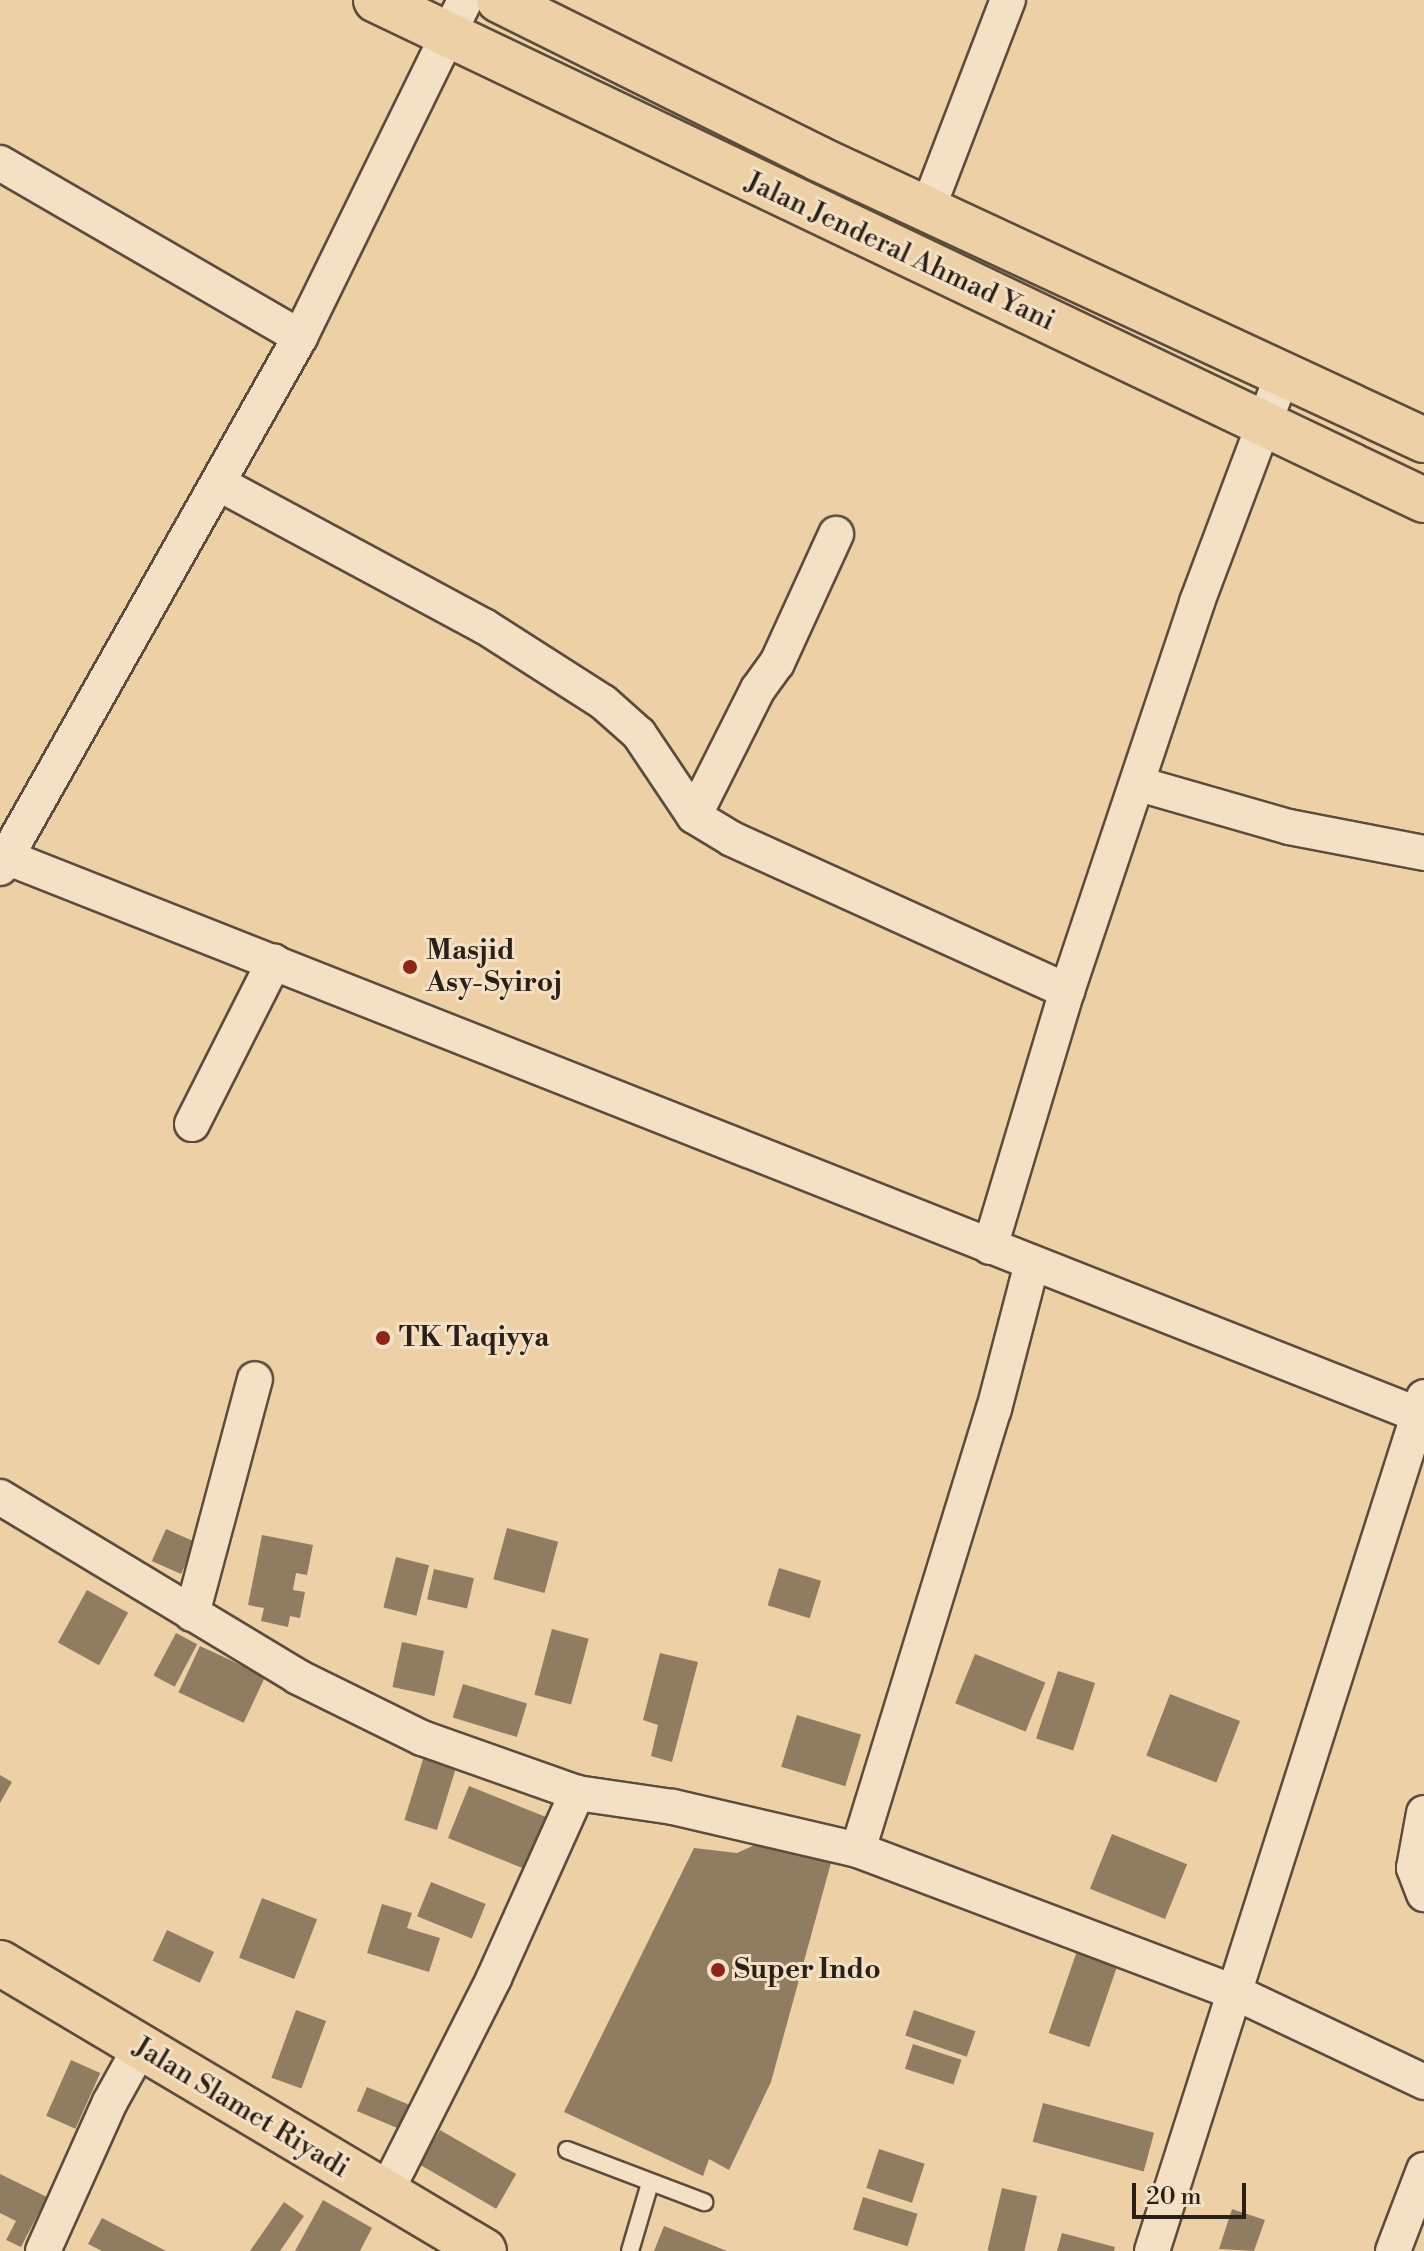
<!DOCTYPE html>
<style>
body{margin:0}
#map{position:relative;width:1424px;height:2251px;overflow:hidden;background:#eed0a6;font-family:"Libre Bodoni",serif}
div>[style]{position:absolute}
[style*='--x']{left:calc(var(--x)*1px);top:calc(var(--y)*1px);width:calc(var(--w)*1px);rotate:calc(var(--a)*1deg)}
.building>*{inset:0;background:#907c61;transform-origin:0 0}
.roads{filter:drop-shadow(2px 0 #5b4c3b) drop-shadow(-2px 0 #5b4c3b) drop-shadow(0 2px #5b4c3b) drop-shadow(0 -2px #5b4c3b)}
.lane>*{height:16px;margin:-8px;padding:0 8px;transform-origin:8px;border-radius:8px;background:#f4e0c5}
.street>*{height:34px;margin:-17px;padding:0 17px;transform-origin:17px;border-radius:17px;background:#f4e0c5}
.primary>*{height:44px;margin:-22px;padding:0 22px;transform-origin:22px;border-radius:22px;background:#eed0a6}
.highway>*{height:44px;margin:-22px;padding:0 22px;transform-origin:22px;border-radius:22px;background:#eed0a6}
.dots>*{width:22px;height:22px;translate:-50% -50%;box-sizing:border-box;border:4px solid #f4e0c5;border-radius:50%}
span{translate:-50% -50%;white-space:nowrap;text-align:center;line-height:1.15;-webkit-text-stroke:6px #f4e0c5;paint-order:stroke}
.street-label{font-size:28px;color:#2a2017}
.poi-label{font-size:28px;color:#2a2017;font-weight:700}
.left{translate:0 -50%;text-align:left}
.scale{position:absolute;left:1132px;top:2183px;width:114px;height:36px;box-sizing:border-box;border:4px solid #2a2017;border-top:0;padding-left:10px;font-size:24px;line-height:28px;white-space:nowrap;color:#2a2017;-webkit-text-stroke:6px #f4e0c5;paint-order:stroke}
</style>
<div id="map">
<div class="building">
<i style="left:507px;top:1528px;width:53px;height:53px;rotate:15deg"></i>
<i style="left:166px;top:1529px;width:32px;height:35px;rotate:24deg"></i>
<i style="clip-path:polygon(262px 1535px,313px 1545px,307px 1575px,296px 1573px,293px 1590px,305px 1592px,300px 1618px,290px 1616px,288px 1627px,261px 1621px,264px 1608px,248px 1605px)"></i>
<i style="left:396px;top:1557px;width:34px;height:52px;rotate:14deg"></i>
<i style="left:779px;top:1568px;width:44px;height:39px;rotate:17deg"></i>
<i style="left:434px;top:1569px;width:41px;height:31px;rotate:13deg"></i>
<i style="left:87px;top:1590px;width:47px;height:60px;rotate:29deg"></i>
<i style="left:552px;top:1629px;width:38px;height:68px;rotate:15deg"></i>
<i style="left:176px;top:1633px;width:24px;height:48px;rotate:28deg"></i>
<i style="left:402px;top:1642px;width:43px;height:46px;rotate:12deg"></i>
<i style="left:200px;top:1646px;width:72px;height:51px;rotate:25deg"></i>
<i style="clip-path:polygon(660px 1653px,698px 1662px,672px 1762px,651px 1756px,658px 1725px,643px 1720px)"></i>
<i style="left:975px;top:1654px;width:76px;height:53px;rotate:22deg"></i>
<i style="left:1058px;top:1671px;width:39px;height:71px;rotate:18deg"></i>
<i style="left:463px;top:1684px;width:67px;height:35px;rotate:17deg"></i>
<i style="left:1170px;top:1694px;width:75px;height:66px;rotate:21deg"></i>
<i style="left:797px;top:1715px;width:67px;height:54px;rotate:17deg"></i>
<i style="left:424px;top:1756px;width:34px;height:67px;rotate:17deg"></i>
<i style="clip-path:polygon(0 1775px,12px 1782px,0 1803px)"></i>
<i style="left:469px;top:1786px;width:87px;height:56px;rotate:22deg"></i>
<i style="left:1112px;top:1834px;width:81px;height:59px;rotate:22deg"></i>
<i style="clip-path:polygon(759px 1843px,832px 1859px,771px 2082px,729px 2170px,709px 2159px,703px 2176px,564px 2112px,694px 1848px,737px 1853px)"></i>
<i style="left:431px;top:1882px;width:59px;height:37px;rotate:22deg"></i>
<i style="left:262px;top:1898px;width:59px;height:64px;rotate:21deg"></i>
<i style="clip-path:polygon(382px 1904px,412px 1913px,407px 1928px,440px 1938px,429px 1972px,367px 1953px)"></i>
<i style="left:167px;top:1930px;width:52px;height:34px;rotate:25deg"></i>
<i style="left:1079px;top:1945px;width:43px;height:93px;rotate:19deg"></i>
<i style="left:296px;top:2010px;width:32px;height:72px;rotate:20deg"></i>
<i style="left:914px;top:2010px;width:65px;height:27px;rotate:19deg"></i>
<i style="left:913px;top:2044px;width:51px;height:26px;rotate:18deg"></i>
<i style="left:71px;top:2060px;width:32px;height:61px;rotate:24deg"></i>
<i style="left:367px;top:2087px;width:47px;height:26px;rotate:23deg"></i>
<i style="left:1043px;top:2103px;width:115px;height:40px;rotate:15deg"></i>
<i style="left:440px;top:2130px;width:88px;height:40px;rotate:30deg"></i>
<i style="left:879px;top:2149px;width:48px;height:41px;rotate:18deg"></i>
<i style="clip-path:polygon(0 2174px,47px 2197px,21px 2247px,6px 2240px,16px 2221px,0 2213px)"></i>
<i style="left:1002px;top:2188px;width:36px;height:64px;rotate:13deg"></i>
<i style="left:863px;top:2197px;width:57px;height:34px;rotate:17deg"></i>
<i style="clip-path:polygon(323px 2200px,372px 2228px,360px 2251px,295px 2251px)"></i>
<i style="clip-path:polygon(284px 2202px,304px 2216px,280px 2251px,250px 2251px)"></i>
<i style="clip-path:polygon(1232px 2209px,1265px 2220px,1254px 2251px,1219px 2249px)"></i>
<i style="clip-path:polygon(102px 2218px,166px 2251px,102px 2251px,88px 2244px)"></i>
<i style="clip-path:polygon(664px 2226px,727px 2251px,654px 2251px)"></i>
<i style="clip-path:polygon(1062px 2233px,1115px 2247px,1114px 2251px,1057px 2251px)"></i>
</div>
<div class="roads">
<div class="lane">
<i style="--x:567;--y:2150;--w:147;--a:20.8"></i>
<i style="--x:630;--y:2251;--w:71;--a:-73.6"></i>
</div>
<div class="street">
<i style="--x:0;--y:163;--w:347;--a:30.1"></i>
<i style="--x:928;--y:208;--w:223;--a:-69"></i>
<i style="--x:218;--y:483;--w:302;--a:28.3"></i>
<i style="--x:484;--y:626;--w:141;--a:32.6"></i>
<i style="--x:603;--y:702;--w:48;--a:41.6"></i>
<i style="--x:639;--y:734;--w:99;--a:56.1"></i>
<i style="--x:694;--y:816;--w:44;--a:31.2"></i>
<i style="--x:732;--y:839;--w:368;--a:24.4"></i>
<i style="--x:1139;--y:784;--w:156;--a:16"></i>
<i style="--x:1289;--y:827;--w:137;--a:10.9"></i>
<i style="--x:694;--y:816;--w:142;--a:-63.3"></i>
<i style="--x:758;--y:689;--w:32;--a:-54"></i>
<i style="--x:777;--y:663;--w:142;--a:-65.4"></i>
<i style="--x:6;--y:857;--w:1525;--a:21.55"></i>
<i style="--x:0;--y:868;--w:610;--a:-60.53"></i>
<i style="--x:300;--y:337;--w:375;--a:-63.9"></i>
<i style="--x:192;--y:1124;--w:182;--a:-63.2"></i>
<i style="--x:990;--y:1247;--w:267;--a:-73.3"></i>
<i style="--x:1067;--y:991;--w:410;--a:-71.5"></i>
<i style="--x:1197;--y:602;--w:245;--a:-69.4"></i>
<i style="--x:0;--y:1497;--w:348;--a:31.1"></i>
<i style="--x:298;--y:1677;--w:138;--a:26.2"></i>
<i style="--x:422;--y:1738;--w:164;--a:19.5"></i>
<i style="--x:577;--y:1793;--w:97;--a:8.3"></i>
<i style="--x:673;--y:1807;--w:190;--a:13.1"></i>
<i style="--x:858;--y:1850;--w:404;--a:20.7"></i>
<i style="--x:1236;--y:1993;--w:208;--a:25.3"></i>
<i style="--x:192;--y:1614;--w:243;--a:-75"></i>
<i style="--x:1424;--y:1813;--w:56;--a:100.3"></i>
<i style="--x:1414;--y:1868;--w:28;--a:69"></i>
<i style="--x:858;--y:1850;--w:461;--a:-72.9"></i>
<i style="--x:994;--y:1409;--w:151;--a:-75.4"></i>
<i style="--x:385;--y:2194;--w:242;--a:-63.2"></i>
<i style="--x:494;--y:1978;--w:203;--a:-65.8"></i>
<i style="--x:43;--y:2251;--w:163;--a:-65.8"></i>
<i style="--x:110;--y:2102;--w:62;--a:-60.9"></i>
<i style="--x:1152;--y:2251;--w:896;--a:-72.33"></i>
<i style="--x:1393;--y:2251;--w:87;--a:-69.1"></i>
</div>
<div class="primary">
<i style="--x:0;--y:1963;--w:563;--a:30.75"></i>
</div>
<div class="highway">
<i style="--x:376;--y:0;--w:1161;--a:25.51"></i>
<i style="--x:499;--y:0;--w:357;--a:26.4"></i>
<i style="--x:819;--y:159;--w:667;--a:24.91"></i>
</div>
</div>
<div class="dots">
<i style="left:410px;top:967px;background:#8f2418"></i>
<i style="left:383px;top:1338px;background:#8f2418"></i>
<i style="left:718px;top:1970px;background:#8f2418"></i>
</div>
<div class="street-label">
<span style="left:900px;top:252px;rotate:25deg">Jalan Jenderal Ahmad Yani</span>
<span style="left:241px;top:2108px;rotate:31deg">Jalan Slamet Riyadi</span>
</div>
<div class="poi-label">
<span class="left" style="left:426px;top:967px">Masjid<br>Asy-Syiroj</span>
<span class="left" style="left:399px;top:1338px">TK Taqiyya</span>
<span class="left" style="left:734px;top:1970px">Super Indo</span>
</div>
<div class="scale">20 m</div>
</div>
